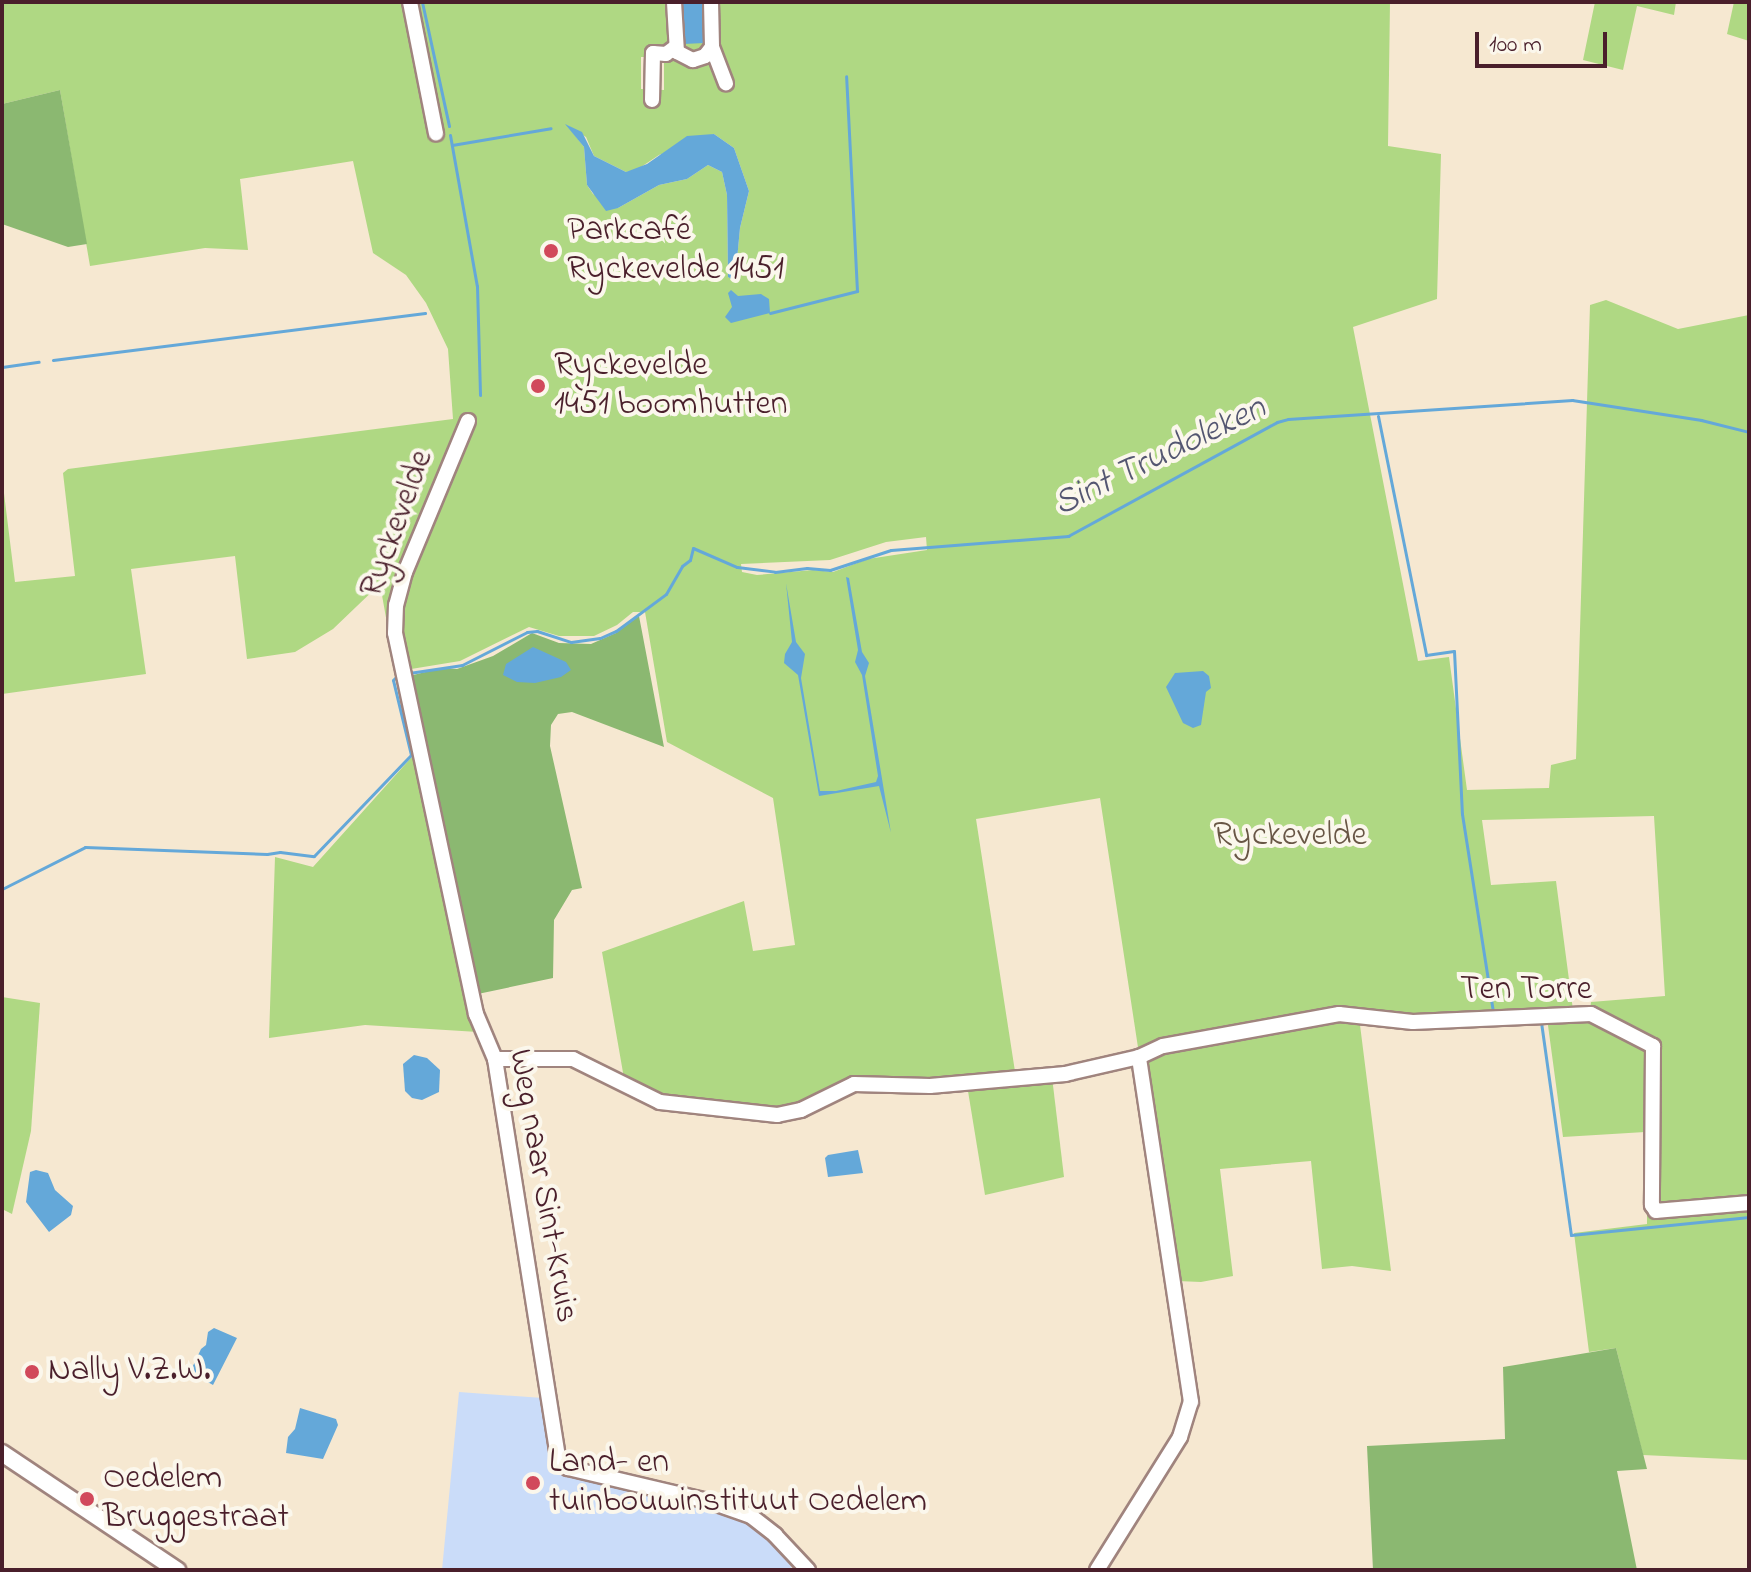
<!DOCTYPE html>
<meta charset="utf-8">
<style>
body{margin:0}
#map{position:relative;width:1751px;height:1572px;overflow:hidden;background:#f6e8d1;font-family:"Indie Flower",sans-serif}
div>[style]{position:absolute}
[style*='--x']{left:calc(var(--x)*1px);top:calc(var(--y)*1px);width:calc(var(--w)*1px);rotate:calc(var(--a)*1deg)}
.built>*{inset:0;background:#cadcf9}
.green>*{inset:0;background:#afd883}
.forest>*{inset:0;background:#8bb871}
.water>*{inset:0;background:#64a8d9}
.stream>*{height:3px;margin:-1.5px;padding:0 1.5px;transform-origin:1.5px;border-radius:1.5px;background:#64a8d9}
.roads{filter:drop-shadow(2px 0 #a0847e) drop-shadow(-2px 0 #a0847e) drop-shadow(0 2px #a0847e) drop-shadow(0 -2px #a0847e)}
.minor>*{height:14px;margin:-7px;padding:0 7px;transform-origin:7px;border-radius:7px;background:#fff}
.major>*{height:16px;margin:-8px;padding:0 8px;transform-origin:8px;border-radius:8px;background:#fff}
.dots>*{width:22px;height:22px;translate:-50% -50%;box-sizing:border-box;border:4px solid #fbf7ec;border-radius:50%}
span{translate:-50% -50%;white-space:nowrap;text-align:center;line-height:1.15;-webkit-text-stroke:8px #fbf7ec;paint-order:stroke}
.poi-label{font-size:34px;color:#4a1f2b}
.left{translate:0 -50%;text-align:left}
.street-label{font-size:34px;color:#4a1f2b}
.park-label{font-size:34px;color:#685645}
.water-label{font-size:36px;color:#545671;font-style:italic}
.frame{position:absolute;inset:0;border:4px solid #4a1f2b;pointer-events:none}
.scale{position:absolute;left:1475px;top:32px;width:132px;height:36px;box-sizing:border-box;border:4px solid #4a1f2b;border-top:0;padding-left:10px;font-size:24px;line-height:28px;white-space:nowrap;color:#4a1f2b;-webkit-text-stroke:6px #fbf7ec;paint-order:stroke}
</style>
<div id="map">
<div class="built">
<i style="clip-path:polygon(459px 1392px,543px 1398px,549px 1467px,743px 1515px,787px 1553px,792px 1570px,442px 1570px)"></i>
</div>
<div class="green">
<i style="clip-path:polygon(evenodd,2px 2px,1390px 2px,1388px 146px,1441px 154px,1437px 299px,1353px 327px,1418px 661px,1449px 657px,1467px 790px,1549px 788px,1551px 765px,1576px 759px,1590px 305px,1606px 300px,1678px 329px,1749px 315px,1749px 1202px,1657px 1208px,1649px 1045px,1651px 1090px,1645px 1132px,1563px 1137px,1547px 1018px,1511px 1019px,1509px 1011px,1507px 1015px,1416px 1020px,1354px 1012px,1139px 1054px,1100px 798px,976px 819px,1016px 1078px,882px 1081px,785px 1112px,676px 1103px,625px 1084px,602px 952px,744px 901px,753px 951px,795px 945px,773px 798px,667px 742px,645px 612px,633px 612px,617px 625px,594px 636px,559px 636px,529px 627px,460px 661px,405px 670px,393px 657px,380px 584px,333px 629px,295px 652px,247px 659px,235px 556px,131px 569px,146px 674px,2px 694px,2px 477px,15px 582px,75px 576px,63px 473px,68px 469px,453px 419px,448px 349px,426px 303px,406px 275px,373px 253px,353px 161px,240px 179px,248px 250px,205px 248px,90px 266px,60px 90px,2px 104px,2px 2px,641px 57px,664px 57px,664px 90px,641px 89px,641px 57px,2px 2px,567px 125px,586px 137px,594px 156px,626px 172px,635px 171px,659px 155px,714px 134px,734px 148px,749px 191px,740px 228px,735px 280px,728px 277px,727px 195px,722px 172px,708px 165px,687px 179px,659px 185px,618px 208px,593px 194px,587px 185px,584px 147px,567px 125px,2px 2px,926px 537px,927px 550px,868px 559px,833px 572px,813px 570px,757px 575px,742px 572px,741px 564px,830px 560px,886px 542px,926px 537px,2px 2px,1654px 816px,1665px 996px,1591px 1002px,1590px 1010px,1573px 1010px,1556px 881px,1491px 885px,1482px 820px,1654px 816px)"></i>
<i style="clip-path:polygon(1595px 2px,1676px 2px,1674px 15px,1637px 6px,1623px 70px,1583px 60px)"></i>
<i style="clip-path:polygon(1734px 2px,1749px 2px,1749px 41px,1727px 34px)"></i>
<i style="clip-path:polygon(419px 749px,478px 1032px,365px 1025px,269px 1038px,275px 857px,313px 867px)"></i>
<i style="clip-path:polygon(2px 997px,40px 1003px,31px 1131px,12px 1214px,2px 1209px)"></i>
<i style="clip-path:polygon(1359px 1017px,1391px 1271px,1352px 1266px,1322px 1269px,1311px 1161px,1220px 1169px,1233px 1276px,1201px 1282px,1177px 1281px,1144px 1060px,1148px 1054px)"></i>
<i style="clip-path:polygon(1052px 1077px,1064px 1177px,985px 1195px,967px 1085px)"></i>
<i style="clip-path:polygon(1749px 1205px,1749px 1460px,1643px 1455px,1616px 1348px,1589px 1352px,1574px 1233px,1647px 1224px,1647px 1215px)"></i>
</div>
<div class="forest">
<i style="clip-path:polygon(60px 90px,87px 244px,68px 247px,2px 224px,2px 104px)"></i>
<i style="clip-path:polygon(639px 616px,664px 747px,572px 712px,558px 714px,551px 725px,550px 746px,582px 888px,572px 890px,554px 920px,553px 978px,473px 995px,409px 676px,442px 668px,457px 669px,493px 656px,532px 633px,559px 643px,591px 644px,616px 633px)"></i>
<i style="clip-path:polygon(1616px 1348px,1647px 1469px,1617px 1471px,1637px 1570px,1373px 1570px,1367px 1446px,1505px 1439px,1503px 1367px)"></i>
</div>
<div class="water">
<i style="clip-path:polygon(679px 2px,705px 2px,705px 43px,683px 44px)"></i>
<i style="clip-path:polygon(565px 124px,582px 132px,594px 156px,626px 172px,647px 164px,687px 136px,714px 134px,734px 148px,749px 191px,740px 228px,735px 281px,728px 277px,727px 195px,722px 172px,708px 165px,687px 179px,659px 185px,618px 208px,606px 211px,587px 185px,584px 147px)"></i>
<i style="clip-path:polygon(731px 290px,738px 296px,761px 294px,769px 299px,770px 313px,731px 323px,725px 317px,732px 307px,728px 293px)"></i>
<i style="clip-path:polygon(846px 577px,849px 578px,862px 652px,869px 663px,865px 676px,891px 833px,879px 786px,819px 796px,798px 675px,784px 663px,785px 654px,792px 642px,786px 583px,796px 642px,805px 654px,801px 678px,820px 791px,836px 791px,876px 782px,878px 776px,862px 675px,855px 662px,858px 650px)"></i>
<i style="clip-path:polygon(533px 647px,566px 662px,571px 670px,561px 677px,535px 683px,517px 682px,503px 675px,506px 664px)"></i>
<i style="clip-path:polygon(1203px 671px,1209px 676px,1211px 688px,1206px 692px,1201px 725px,1193px 728px,1183px 723px,1166px 687px,1175px 673px)"></i>
<i style="clip-path:polygon(414px 1055px,427px 1058px,440px 1070px,439px 1092px,422px 1100px,412px 1098px,405px 1091px,403px 1064px)"></i>
<i style="clip-path:polygon(858px 1150px,863px 1173px,828px 1177px,825px 1158px,828px 1155px)"></i>
<i style="clip-path:polygon(36px 1170px,48px 1173px,55px 1190px,73px 1206px,71px 1215px,49px 1232px,26px 1202px,30px 1172px)"></i>
<i style="clip-path:polygon(214px 1328px,237px 1338px,213px 1385px,190px 1372px,201px 1349px,206px 1345px,208px 1332px)"></i>
<i style="clip-path:polygon(300px 1408px,336px 1419px,338px 1425px,323px 1459px,286px 1453px,288px 1437px,295px 1429px)"></i>
</div>
<div class="stream">
<i style="--x:422;--y:2;--w:127;--a:77.7"></i>
<i style="--x:450;--y:135;--w:153;--a:79.9"></i>
<i style="--x:477;--y:286;--w:109;--a:88.4"></i>
<i style="--x:452;--y:145;--w:100;--a:-9.7"></i>
<i style="--x:770;--y:313;--w:90;--a:-14.2"></i>
<i style="--x:857;--y:291;--w:215;--a:-92.9"></i>
<i style="--x:53;--y:360;--w:375;--a:-7.2"></i>
<i style="--x:2;--y:367;--w:37;--a:-8"></i>
<i style="--x:1378;--y:416;--w:244;--a:78.6"></i>
<i style="--x:1426;--y:655;--w:28;--a:-8"></i>
<i style="--x:1454;--y:651;--w:163;--a:87.2"></i>
<i style="--x:1462;--y:814;--w:201;--a:81.1"></i>
<i style="--x:409;--y:673;--w:54;--a:-8.6"></i>
<i style="--x:462;--y:665;--w:73;--a:-26.9"></i>
<i style="--x:527;--y:632;--w:10;--a:-6"></i>
<i style="--x:537;--y:631;--w:36;--a:18"></i>
<i style="--x:571;--y:642;--w:29;--a:-8"></i>
<i style="--x:600;--y:638;--w:17;--a:-24"></i>
<i style="--x:616;--y:631;--w:62;--a:-36.5"></i>
<i style="--x:666;--y:594;--w:32;--a:-60"></i>
<i style="--x:682;--y:566;--w:10;--a:-37"></i>
<i style="--x:690;--y:560;--w:12;--a:-76"></i>
<i style="--x:693;--y:548;--w:48;--a:23.4"></i>
<i style="--x:737;--y:567;--w:38;--a:7"></i>
<i style="--x:775;--y:572;--w:32;--a:-7"></i>
<i style="--x:807;--y:568;--w:23;--a:5"></i>
<i style="--x:830;--y:570;--w:64;--a:-18.2"></i>
<i style="--x:891;--y:550;--w:178;--a:-4.5"></i>
<i style="--x:1068;--y:536;--w:238;--a:-28.6"></i>
<i style="--x:1277;--y:422;--w:11;--a:-15"></i>
<i style="--x:1288;--y:419;--w:285;--a:-3.8"></i>
<i style="--x:1572;--y:400;--w:131;--a:8.8"></i>
<i style="--x:1701;--y:420;--w:49;--a:14"></i>
<i style="--x:2;--y:889;--w:93;--a:-26.8"></i>
<i style="--x:85;--y:847;--w:182;--a:2.2"></i>
<i style="--x:267;--y:854;--w:13;--a:-9"></i>
<i style="--x:280;--y:852;--w:34;--a:7"></i>
<i style="--x:314;--y:856;--w:140;--a:-46.2"></i>
<i style="--x:411;--y:755;--w:77;--a:-103.5"></i>
<i style="--x:393;--y:680;--w:6;--a:-45"></i>
<i style="--x:1541;--y:1022;--w:215;--a:82"></i>
<i style="--x:1571;--y:1235;--w:179;--a:-5.8"></i>
</div>
<div class="roads">
<div class="minor">
<i style="--x:410;--y:2;--w:134;--a:78.8"></i>
<i style="--x:674;--y:2;--w:50;--a:86.6"></i>
<i style="--x:677;--y:52;--w:18;--a:27"></i>
<i style="--x:693;--y:60;--w:13;--a:-18"></i>
<i style="--x:705;--y:56;--w:11;--a:-52"></i>
<i style="--x:711;--y:2;--w:45;--a:88.7"></i>
<i style="--x:712;--y:47;--w:39;--a:69"></i>
<i style="--x:652;--y:100;--w:47;--a:-88.8"></i>
<i style="--x:653;--y:53;--w:13;--a:4"></i>
<i style="--x:666;--y:54;--w:10;--a:-37"></i>
<i style="--x:468;--y:421;--w:164;--a:112.6"></i>
<i style="--x:405;--y:572;--w:34;--a:105"></i>
<i style="--x:396;--y:605;--w:28;--a:92"></i>
<i style="--x:395;--y:633;--w:390;--a:78"></i>
<i style="--x:476;--y:1014;--w:49;--a:67.1"></i>
<i style="--x:495;--y:1059;--w:403;--a:81"></i>
<i style="--x:558;--y:1457;--w:15;--a:48"></i>
<i style="--x:568;--y:1468;--w:144;--a:13.3"></i>
<i style="--x:708;--y:1501;--w:46;--a:19.2"></i>
<i style="--x:751;--y:1516;--w:31;--a:38"></i>
<i style="--x:775;--y:1535;--w:48;--a:46.7"></i>
<i style="--x:495;--y:1059;--w:78;--a:0"></i>
<i style="--x:573;--y:1059;--w:97;--a:26.3"></i>
<i style="--x:660;--y:1102;--w:118;--a:6.3"></i>
<i style="--x:777;--y:1115;--w:25;--a:-12"></i>
<i style="--x:801;--y:1110;--w:59;--a:-26.1"></i>
<i style="--x:854;--y:1084;--w:76;--a:1.5"></i>
<i style="--x:930;--y:1086;--w:136;--a:-5.1"></i>
<i style="--x:1065;--y:1074;--w:76;--a:-12.9"></i>
<i style="--x:1139;--y:1057;--w:26;--a:-25"></i>
<i style="--x:1163;--y:1046;--w:179;--a:-10.3"></i>
<i style="--x:1339;--y:1014;--w:74;--a:6.2"></i>
<i style="--x:1413;--y:1022;--w:178;--a:-2.6"></i>
<i style="--x:1591;--y:1014;--w:70;--a:27.3"></i>
<i style="--x:1653;--y:1046;--w:159;--a:90.4"></i>
<i style="--x:1652;--y:1205;--w:7;--a:56"></i>
<i style="--x:1656;--y:1211;--w:93;--a:-4.9"></i>
<i style="--x:1097;--y:1570;--w:157;--a:-58"></i>
<i style="--x:1180;--y:1437;--w:37;--a:-73"></i>
<i style="--x:1191;--y:1402;--w:349;--a:-98.6"></i>
</div>
<div class="major">
<i style="--x:2;--y:1453;--w:211;--a:33.8"></i>
</div>
</div>
<div class="dots">
<i style="left:551px;top:251px;background:#d1495b"></i>
<i style="left:538px;top:386px;background:#d1495b"></i>
<i style="left:32px;top:1372px;background:#d1495b"></i>
<i style="left:533px;top:1483px;background:#d1495b"></i>
<i style="left:87px;top:1499px;background:#d1495b"></i>
</div>
<div class="poi-label">
<span class="left" style="left:567px;top:251px">Parkcafé<br>Ryckevelde 1451</span>
<span class="left" style="left:554px;top:386px">Ryckevelde<br>1451 boomhutten</span>
<span class="left" style="left:48px;top:1372px">Nally V.Z.W.</span>
<span class="left" style="left:549px;top:1483px">Land- en<br>tuinbouwinstituut Oedelem</span>
<span class="left" style="left:103px;top:1499px">Oedelem<br>Bruggestraat</span>
</div>
<div class="street-label">
<span style="left:398px;top:524px;rotate:-70deg">Ryckevelde</span>
<span style="left:1526px;top:991px">Ten Torre</span>
<span style="left:542px;top:1186px;rotate:80deg">Weg naar Sint-Kruis</span>
</div>
<div class="park-label">
<span style="left:1290px;top:837px">Ryckevelde</span>
</div>
<div class="water-label">
<span style="left:1160px;top:457px;rotate:-26deg">Sint Trudoleken</span>
</div>
<div class="frame"></div>
<div class="scale">100 m</div>
</div>
